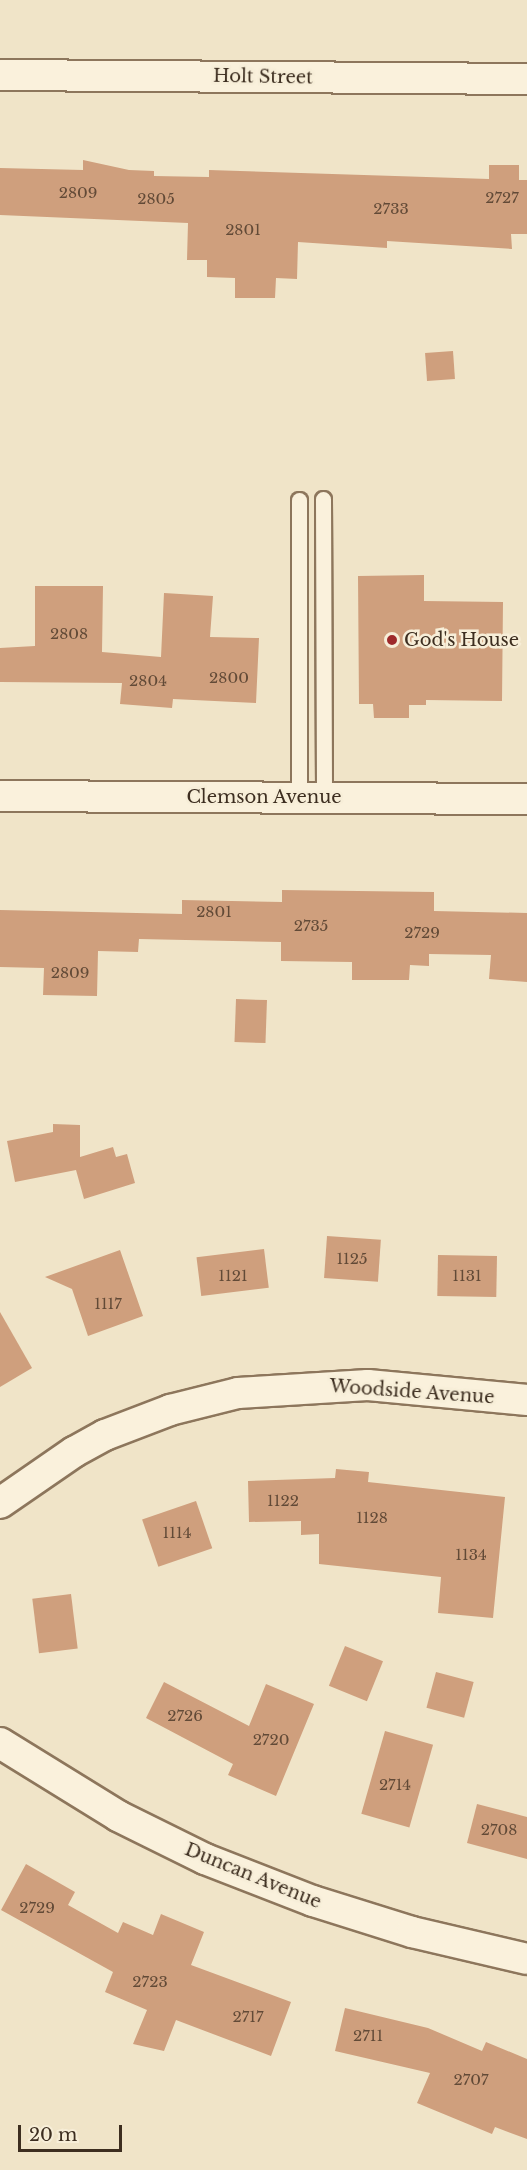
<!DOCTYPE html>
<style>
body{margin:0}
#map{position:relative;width:527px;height:2170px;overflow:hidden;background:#f0e4c8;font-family:"Libre Baskerville",serif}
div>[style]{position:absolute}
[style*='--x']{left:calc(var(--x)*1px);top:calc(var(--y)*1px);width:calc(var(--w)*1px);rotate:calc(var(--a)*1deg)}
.building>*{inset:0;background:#cf9f7d;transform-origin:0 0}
.roads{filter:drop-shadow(2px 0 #8d765c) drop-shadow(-2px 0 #8d765c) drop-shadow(0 2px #8d765c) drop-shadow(0 -2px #8d765c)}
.service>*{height:15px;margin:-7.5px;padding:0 7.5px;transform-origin:7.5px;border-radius:7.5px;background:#faf1dc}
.minor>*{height:30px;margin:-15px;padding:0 15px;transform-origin:15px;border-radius:15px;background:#faf1dc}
.dots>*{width:16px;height:16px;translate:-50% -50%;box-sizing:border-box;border:3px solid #f7eed8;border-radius:50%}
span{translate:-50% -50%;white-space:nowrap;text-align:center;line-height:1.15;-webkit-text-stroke:5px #f7eed8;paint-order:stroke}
.number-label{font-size:15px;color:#624a37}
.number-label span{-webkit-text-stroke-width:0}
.street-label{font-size:18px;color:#3d2e20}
.poi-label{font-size:18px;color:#3d2e20}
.left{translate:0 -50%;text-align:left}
.scale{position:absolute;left:18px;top:2125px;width:104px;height:27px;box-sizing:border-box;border:3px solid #3d2e20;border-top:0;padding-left:8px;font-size:18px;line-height:21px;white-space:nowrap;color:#3d2e20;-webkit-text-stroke:4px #f7eed8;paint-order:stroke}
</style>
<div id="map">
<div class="building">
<i style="clip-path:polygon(83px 160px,129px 170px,154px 171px,154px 176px,209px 177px,209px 170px,489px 179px,489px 165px,519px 165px,519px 180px,527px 180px,527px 234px,511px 234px,512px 249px,387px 241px,387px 248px,298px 242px,297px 279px,276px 278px,275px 298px,235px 298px,235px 278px,207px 277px,207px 260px,187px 260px,188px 223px,0 215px,0 168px,83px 170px)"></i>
<i style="left:453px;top:351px;width:28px;height:28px;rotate:86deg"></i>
<i style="clip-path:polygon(424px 575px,424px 601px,503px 602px,502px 701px,426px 700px,426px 705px,409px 705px,409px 718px,374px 718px,373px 704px,359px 704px,358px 576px)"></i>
<i style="clip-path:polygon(35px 586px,103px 586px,102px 652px,161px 657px,164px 593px,213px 596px,210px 637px,259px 638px,256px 703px,173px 699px,172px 708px,120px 704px,122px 683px,0 682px,0 648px,35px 646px)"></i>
<i style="clip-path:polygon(282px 890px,434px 892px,434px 911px,527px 913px,527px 982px,489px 979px,491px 955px,429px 954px,429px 966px,410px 965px,409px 980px,352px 980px,352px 962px,281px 961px,281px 942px,139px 939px,138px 952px,98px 951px,97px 996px,43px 995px,44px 968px,0 967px,0 910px,182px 914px,182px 900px,282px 902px)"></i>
<i style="left:236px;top:999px;width:31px;height:43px;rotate:2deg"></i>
<i style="clip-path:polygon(53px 1124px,80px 1125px,80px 1157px,113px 1147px,116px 1157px,127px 1154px,135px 1183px,84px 1199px,76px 1170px,15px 1182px,7px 1141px,53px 1132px)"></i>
<i style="left:327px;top:1236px;width:54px;height:42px;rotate:4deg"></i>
<i style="left:264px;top:1249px;width:39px;height:68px;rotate:83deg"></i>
<i style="clip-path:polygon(120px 1250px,143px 1316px,88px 1336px,72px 1289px,45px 1277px)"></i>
<i style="left:438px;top:1255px;width:59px;height:41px;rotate:1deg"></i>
<i style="clip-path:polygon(0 1312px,32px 1368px,0 1387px)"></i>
<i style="clip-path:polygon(336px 1469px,369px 1472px,368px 1482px,505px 1497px,493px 1618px,438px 1613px,441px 1577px,319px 1564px,319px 1534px,301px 1535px,301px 1521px,249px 1522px,248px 1481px,335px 1478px)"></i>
<i style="left:196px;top:1501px;width:50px;height:57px;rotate:71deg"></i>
<i style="left:71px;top:1594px;width:55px;height:39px;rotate:83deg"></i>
<i style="left:345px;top:1646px;width:41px;height:43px;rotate:22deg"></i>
<i style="left:436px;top:1672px;width:39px;height:37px;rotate:15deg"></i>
<i style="clip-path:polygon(164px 1682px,249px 1726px,266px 1684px,314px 1704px,276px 1796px,228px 1775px,233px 1764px,146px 1718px)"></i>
<i style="left:385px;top:1731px;width:50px;height:86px;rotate:16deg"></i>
<i style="clip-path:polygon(477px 1804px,527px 1817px,527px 1859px,467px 1843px)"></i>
<i style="clip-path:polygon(26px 1864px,75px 1892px,68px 1905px,118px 1933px,123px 1922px,153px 1935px,161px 1914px,204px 1932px,191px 1965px,291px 2002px,271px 2056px,176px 2020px,164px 2051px,133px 2044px,147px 2010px,105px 1992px,113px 1972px,1px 1910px)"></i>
<i style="clip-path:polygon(345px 2008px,428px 2028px,482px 2051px,486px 2042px,527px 2059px,527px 2139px,495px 2127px,492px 2134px,417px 2103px,430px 2073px,335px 2051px)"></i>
</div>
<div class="roads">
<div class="service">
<i style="--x:323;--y:499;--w:298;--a:89.8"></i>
<i style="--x:299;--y:797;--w:297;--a:-90"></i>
</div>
<div class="minor">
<i style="--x:0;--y:75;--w:527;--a:0.43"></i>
<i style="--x:0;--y:796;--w:527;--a:0.33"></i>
<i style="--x:0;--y:1503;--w:90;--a:-34.6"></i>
<i style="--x:74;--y:1452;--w:35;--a:-29"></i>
<i style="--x:105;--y:1435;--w:70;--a:-21"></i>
<i style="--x:170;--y:1410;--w:70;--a:-14"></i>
<i style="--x:238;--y:1393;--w:130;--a:-3.5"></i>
<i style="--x:368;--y:1385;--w:160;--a:5.4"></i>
<i style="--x:0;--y:1743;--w:139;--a:31.7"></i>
<i style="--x:118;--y:1816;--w:97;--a:26.3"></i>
<i style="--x:205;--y:1859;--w:116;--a:21.3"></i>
<i style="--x:313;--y:1901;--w:104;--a:17.4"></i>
<i style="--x:412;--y:1932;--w:118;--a:13.2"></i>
</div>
</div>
<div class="dots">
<i style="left:392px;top:640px;background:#9e2a2b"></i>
</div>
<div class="number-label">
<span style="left:78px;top:193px">2809</span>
<span style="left:502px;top:198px">2727</span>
<span style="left:156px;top:199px">2805</span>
<span style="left:391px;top:209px">2733</span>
<span style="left:243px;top:230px">2801</span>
<span style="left:69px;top:634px">2808</span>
<span style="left:229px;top:678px">2800</span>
<span style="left:148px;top:681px">2804</span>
<span style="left:214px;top:912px">2801</span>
<span style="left:311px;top:926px">2735</span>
<span style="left:422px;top:933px">2729</span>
<span style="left:70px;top:973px">2809</span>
<span style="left:352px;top:1259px">1125</span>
<span style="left:233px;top:1276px">1121</span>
<span style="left:467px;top:1276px">1131</span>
<span style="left:108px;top:1304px">1117</span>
<span style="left:283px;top:1501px">1122</span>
<span style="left:372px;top:1518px">1128</span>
<span style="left:177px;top:1533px">1114</span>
<span style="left:471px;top:1555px">1134</span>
<span style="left:185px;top:1716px">2726</span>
<span style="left:271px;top:1740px">2720</span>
<span style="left:395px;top:1785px">2714</span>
<span style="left:499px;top:1830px">2708</span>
<span style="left:37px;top:1908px">2729</span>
<span style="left:150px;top:1982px">2723</span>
<span style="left:248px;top:2017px">2717</span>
<span style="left:368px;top:2036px">2711</span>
<span style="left:471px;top:2080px">2707</span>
</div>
<div class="street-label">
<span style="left:263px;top:77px;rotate:1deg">Holt Street</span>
<span style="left:264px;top:797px">Clemson Avenue</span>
<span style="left:412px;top:1392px;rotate:4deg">Woodside Avenue</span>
<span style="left:253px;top:1876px;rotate:22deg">Duncan Avenue</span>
</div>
<div class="poi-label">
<span class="left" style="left:404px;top:640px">God's House</span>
</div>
<div class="scale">20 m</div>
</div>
